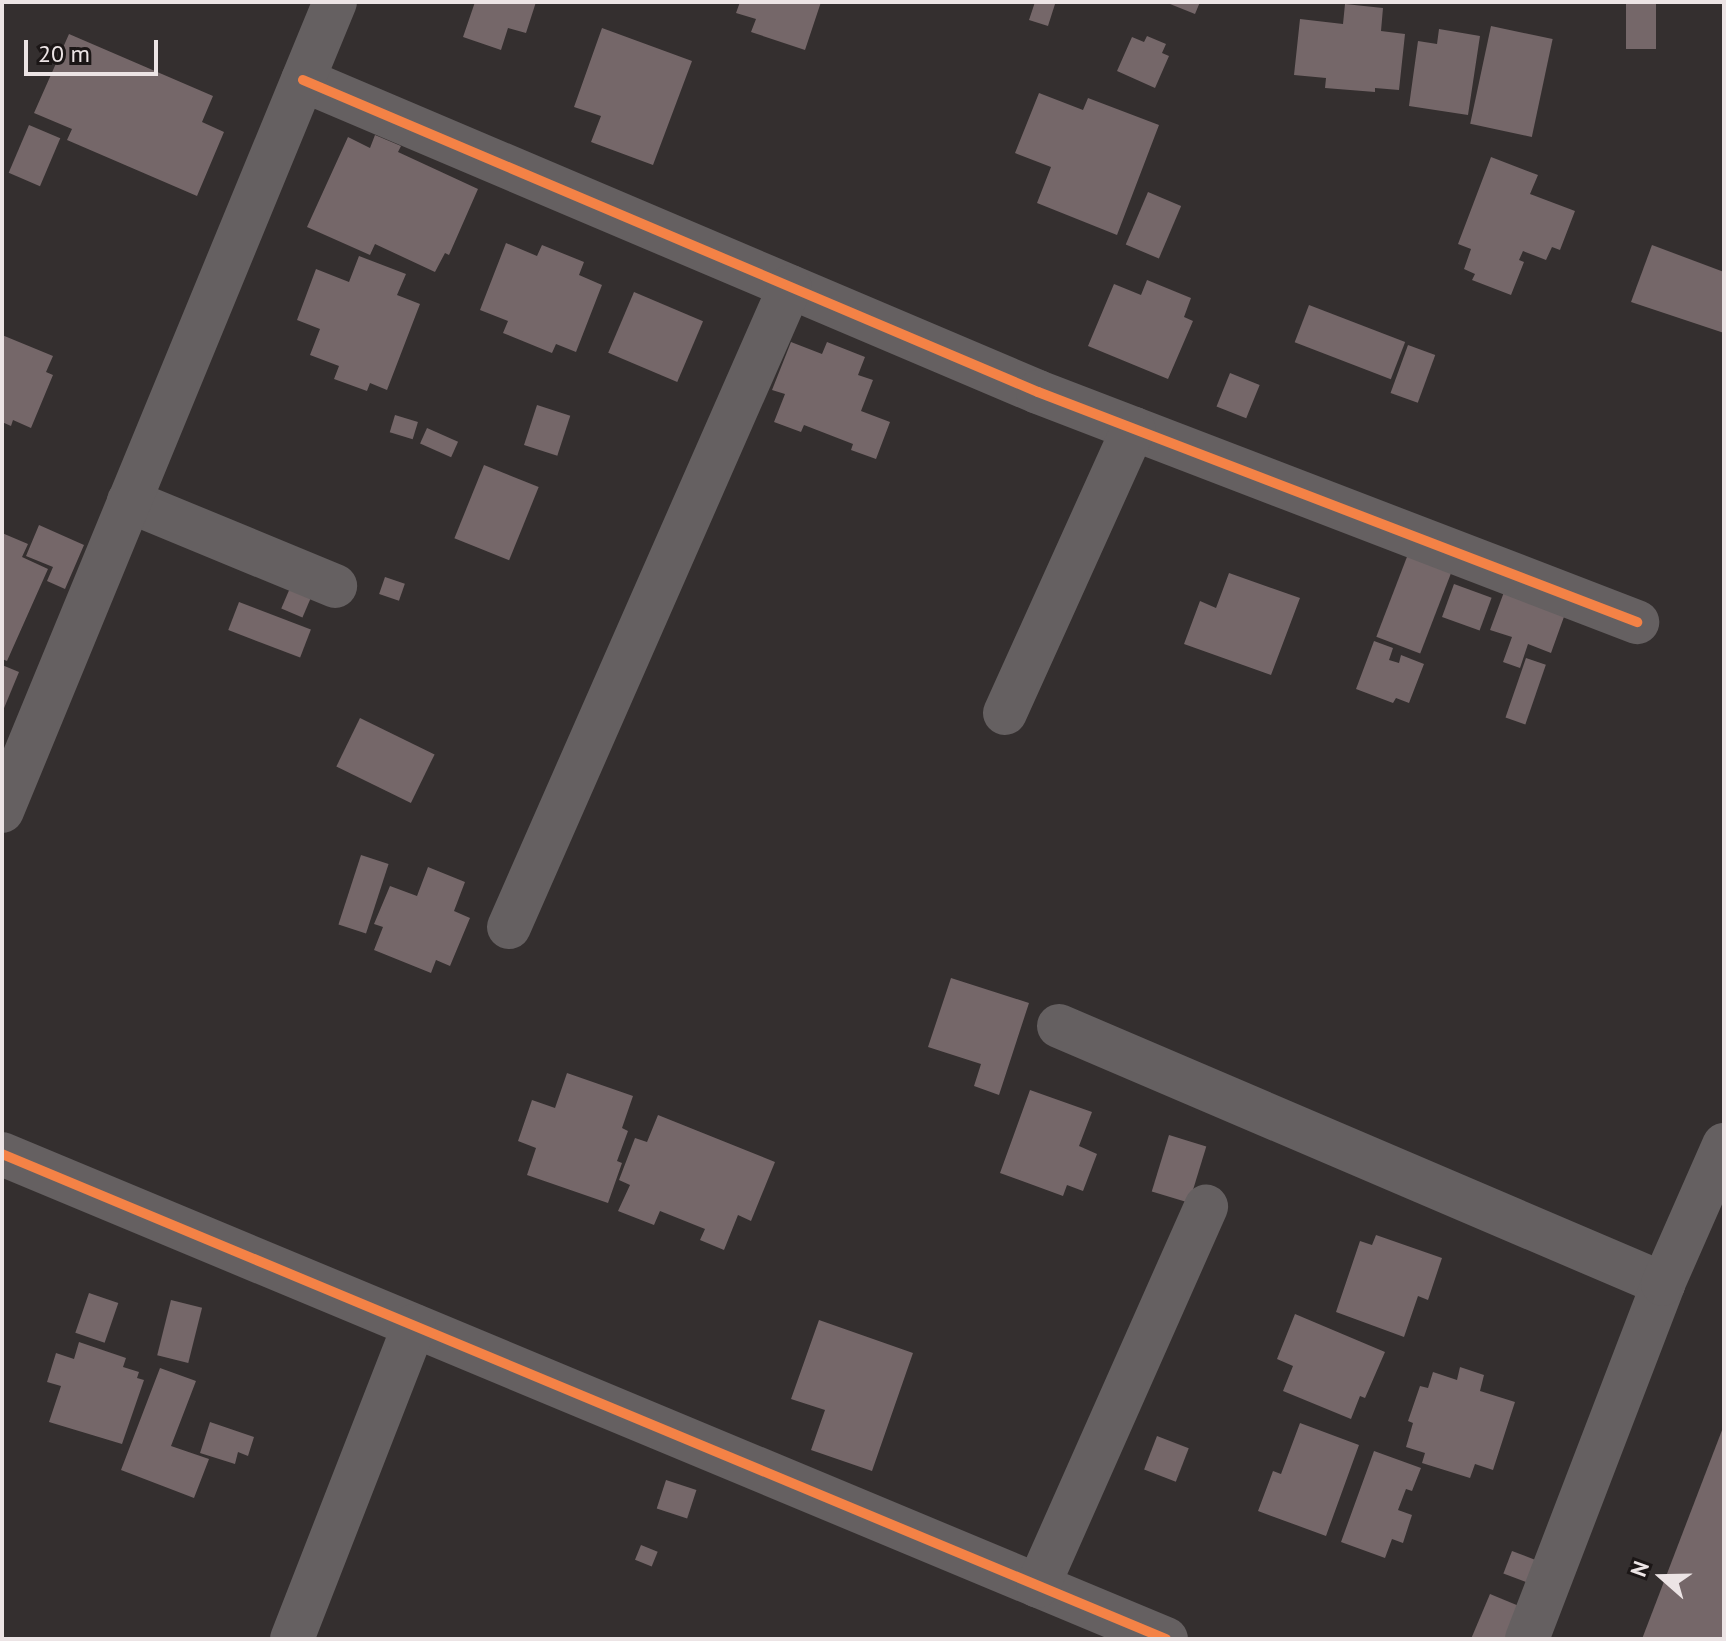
<!DOCTYPE html>
<style>
body{margin:0}
#map{position:relative;width:1726px;height:1641px;overflow:hidden;background:#342f2f;font-family:"PT Sans",sans-serif}
div>[style]{position:absolute}
[style*='--x']{left:calc(var(--x)*1px);top:calc(var(--y)*1px);width:calc(var(--w)*1px);rotate:calc(var(--a)*1deg)}
.building>*{inset:0;background:#756769;transform-origin:0 0}
.minor>*{height:44px;margin:-22px;padding:0 22px;transform-origin:22px;border-radius:22px;background:#656061}
.cycleway>*{height:10px;margin:-5px;padding:0 5px;transform-origin:5px;border-radius:5px;background:#f48246}
span{translate:-50% -50%;white-space:nowrap;text-align:center;line-height:1.15;-webkit-text-stroke:8px #1b1616;paint-order:stroke}
.frame{position:absolute;inset:0;border:4px solid #ece4e5;pointer-events:none}
.north{position:absolute;left:1622px;top:1537px;width:80px;height:80px;-webkit-text-stroke:6px #1b1616;paint-order:stroke;rotate:290deg;font-size:22px;font-weight:700;line-height:32px;text-align:center;color:#ece4e5}
.north::after{content:'';display:block;margin:auto;width:28px;height:36px;background:#ece4e5;clip-path:polygon(50% 0,100% 100%,50% 72%,0 100%)}
.scale{position:absolute;left:24px;top:40px;width:134px;height:36px;box-sizing:border-box;border:4px solid #ece4e5;border-top:0;padding-left:10px;font-size:24px;line-height:28px;white-space:nowrap;color:#ece4e5;-webkit-text-stroke:6px #1b1616;paint-order:stroke}
</style>
<div id="map">
<div class="building">
<i style="clip-path:polygon(475px 2px,536px 2px,526px 33px,508px 28px,501px 50px,463px 37px)"></i>
<i style="clip-path:polygon(740px 2px,821px 2px,805px 50px,751px 32px,756px 19px,736px 13px)"></i>
<i style="clip-path:polygon(1035px 2px,1055px 4px,1048px 26px,1029px 20px)"></i>
<i style="clip-path:polygon(1165px 2px,1200px 2px,1195px 14px)"></i>
<i style="left:1626px;top:2px;width:30px;height:47px"></i>
<i style="clip-path:polygon(1345px 4px,1383px 8px,1381px 31px,1405px 34px,1399px 90px,1375px 88px,1375px 92px,1325px 88px,1326px 78px,1294px 75px,1300px 19px,1343px 24px)"></i>
<i style="left:1491px;top:26px;width:63px;height:100px;rotate:12deg"></i>
<i style="clip-path:polygon(602px 28px,692px 61px,653px 165px,591px 142px,601px 116px,574px 107px)"></i>
<i style="clip-path:polygon(1439px 29px,1480px 36px,1468px 115px,1409px 106px,1418px 41px,1437px 44px)"></i>
<i style="clip-path:polygon(69px 34px,213px 96px,202px 122px,224px 132px,197px 196px,67px 140px,72px 129px,34px 113px)"></i>
<i style="clip-path:polygon(1147px 36px,1166px 44px,1162px 53px,1169px 56px,1155px 88px,1117px 71px,1132px 37px,1144px 42px)"></i>
<i style="clip-path:polygon(1039px 93px,1083px 110px,1088px 98px,1159px 125px,1117px 235px,1037px 203px,1051px 167px,1015px 153px)"></i>
<i style="left:29px;top:125px;width:34px;height:52px;rotate:23deg"></i>
<i style="clip-path:polygon(375px 135px,401px 146px,398px 152px,478px 189px,449px 255px,445px 253px,435px 272px,375px 244px,370px 255px,307px 227px,348px 137px,370px 148px)"></i>
<i style="clip-path:polygon(1491px 157px,1538px 175px,1530px 194px,1575px 211px,1560px 250px,1552px 247px,1546px 260px,1523px 251px,1519px 260px,1524px 262px,1511px 295px,1472px 280px,1475px 274px,1464px 269px,1471px 249px,1458px 244px)"></i>
<i style="left:1148px;top:192px;width:36px;height:57px;rotate:23deg"></i>
<i style="clip-path:polygon(506px 243px,537px 256px,542px 245px,584px 262px,579px 275px,602px 285px,576px 352px,556px 344px,552px 353px,503px 333px,508px 321px,480px 310px)"></i>
<i style="clip-path:polygon(1652px 245px,1724px 272px,1724px 333px,1631px 302px)"></i>
<i style="clip-path:polygon(359px 256px,406px 274px,397px 295px,420px 304px,387px 390px,370px 383px,367px 391px,334px 379px,339px 366px,310px 355px,320px 329px,297px 320px,316px 269px,349px 282px)"></i>
<i style="clip-path:polygon(1147px 280px,1191px 298px,1184px 317px,1193px 321px,1168px 379px,1088px 346px,1114px 284px,1141px 295px)"></i>
<i style="left:634px;top:292px;width:75px;height:66px;rotate:23deg"></i>
<i style="left:1309px;top:305px;width:103px;height:40px;rotate:21deg"></i>
<i style="clip-path:polygon(2px 335px,53px 356px,46px 372px,53px 375px,31px 428px,13px 420px,11px 426px,2px 422px)"></i>
<i style="clip-path:polygon(791px 342px,822px 354px,827px 342px,865px 357px,858px 375px,873px 380px,861px 411px,890px 422px,876px 459px,851px 450px,853px 444px,804px 425px,801px 432px,774px 422px,785px 394px,772px 390px)"></i>
<i style="left:1408px;top:345px;width:29px;height:51px;rotate:20deg"></i>
<i style="left:1230px;top:373px;width:32px;height:36px;rotate:22deg"></i>
<i style="left:537px;top:405px;width:35px;height:42px;rotate:18deg"></i>
<i style="left:395px;top:415px;width:24px;height:18px;rotate:17deg"></i>
<i style="left:427px;top:428px;width:34px;height:17px;rotate:24deg"></i>
<i style="left:484px;top:465px;width:59px;height:79px;rotate:22deg"></i>
<i style="clip-path:polygon(39px 525px,84px 545px,65px 589px,47px 581px,53px 567px,26px 556px)"></i>
<i style="clip-path:polygon(2px 533px,28px 544px,22px 557px,48px 569px,7px 661px,2px 659px)"></i>
<i style="left:1410px;top:549px;width:47px;height:94px;rotate:21deg"></i>
<i style="clip-path:polygon(1229px 573px,1300px 598px,1271px 675px,1184px 644px,1200px 601px,1216px 608px)"></i>
<i style="left:385px;top:577px;width:21px;height:18px;rotate:19deg"></i>
<i style="left:293px;top:581px;width:23px;height:30px;rotate:23deg"></i>
<i style="left:1454px;top:584px;width:40px;height:35px;rotate:20deg"></i>
<i style="clip-path:polygon(1504px 592px,1565px 614px,1551px 653px,1528px 644px,1520px 668px,1503px 662px,1512px 637px,1490px 630px)"></i>
<i style="left:239px;top:602px;width:77px;height:30px;rotate:21deg"></i>
<i style="clip-path:polygon(1374px 641px,1393px 648px,1389px 660px,1399px 663px,1401px 655px,1424px 664px,1409px 703px,1396px 698px,1393px 703px,1356px 689px)"></i>
<i style="left:1526px;top:658px;width:21px;height:63px;rotate:19deg"></i>
<i style="clip-path:polygon(2px 665px,19px 672px,2px 713px)"></i>
<i style="left:360px;top:718px;width:83px;height:54px;rotate:26deg"></i>
<i style="left:361px;top:855px;width:29px;height:73px;rotate:18deg"></i>
<i style="clip-path:polygon(428px 867px,465px 882px,454px 911px,470px 918px,450px 966px,436px 960px,431px 973px,374px 950px,383px 927px,374px 924px,390px 886px,417px 896px)"></i>
<i style="clip-path:polygon(951px 978px,1029px 1003px,999px 1095px,974px 1086px,981px 1064px,928px 1047px)"></i>
<i style="clip-path:polygon(567px 1073px,633px 1096px,622px 1128px,628px 1131px,617px 1161px,622px 1163px,608px 1203px,527px 1175px,536px 1148px,518px 1141px,532px 1100px,555px 1108px)"></i>
<i style="clip-path:polygon(1030px 1090px,1092px 1112px,1079px 1146px,1097px 1154px,1083px 1191px,1067px 1185px,1063px 1196px,1000px 1173px)"></i>
<i style="clip-path:polygon(658px 1115px,775px 1162px,751px 1221px,738px 1215px,724px 1250px,700px 1240px,705px 1229px,660px 1211px,654px 1225px,618px 1211px,630px 1185px,619px 1180px,635px 1138px,647px 1142px)"></i>
<i style="left:1169px;top:1135px;width:39px;height:59px;rotate:17deg"></i>
<i style="clip-path:polygon(1376px 1235px,1442px 1258px,1428px 1300px,1418px 1296px,1404px 1337px,1336px 1312px,1360px 1241px,1372px 1245px)"></i>
<i style="left:89px;top:1293px;width:31px;height:42px;rotate:19deg"></i>
<i style="left:171px;top:1300px;width:32px;height:57px;rotate:14deg"></i>
<i style="clip-path:polygon(1295px 1314px,1385px 1352px,1365px 1398px,1360px 1396px,1351px 1419px,1283px 1391px,1293px 1366px,1277px 1359px)"></i>
<i style="clip-path:polygon(819px 1320px,913px 1353px,872px 1471px,811px 1450px,825px 1410px,791px 1399px)"></i>
<i style="clip-path:polygon(79px 1342px,126px 1358px,123px 1367px,139px 1372px,137px 1378px,144px 1380px,122px 1444px,49px 1422px,61px 1386px,47px 1382px,56px 1353px,74px 1359px)"></i>
<i style="clip-path:polygon(1460px 1367px,1484px 1375px,1480px 1391px,1515px 1402px,1493px 1470px,1475px 1464px,1470px 1478px,1422px 1463px,1425px 1453px,1406px 1447px,1413px 1423px,1408px 1421px,1420px 1386px,1428px 1388px,1433px 1372px,1457px 1380px)"></i>
<i style="clip-path:polygon(160px 1368px,196px 1381px,171px 1446px,209px 1459px,194px 1498px,121px 1470px)"></i>
<i style="clip-path:polygon(210px 1422px,254px 1437px,248px 1456px,238px 1452px,235px 1464px,200px 1453px)"></i>
<i style="clip-path:polygon(1300px 1423px,1359px 1445px,1326px 1536px,1258px 1511px,1273px 1471px,1281px 1474px)"></i>
<i style="clip-path:polygon(1724px 1425px,1724px 1639px,1642px 1639px)"></i>
<i style="left:1157px;top:1436px;width:34px;height:36px;rotate:21deg"></i>
<i style="clip-path:polygon(1374px 1451px,1421px 1468px,1412px 1491px,1406px 1489px,1398px 1510px,1412px 1515px,1403px 1543px,1392px 1539px,1385px 1558px,1341px 1542px)"></i>
<i style="left:666px;top:1480px;width:32px;height:30px;rotate:18deg"></i>
<i style="left:641px;top:1545px;width:18px;height:16px;rotate:22deg"></i>
<i style="left:1512px;top:1551px;width:34px;height:24px;rotate:21deg"></i>
<i style="clip-path:polygon(1490px 1594px,1519px 1606px,1505px 1639px,1471px 1639px)"></i>
</div>
<div class="minor">
<i style="--x:303;--y:80;--w:798;--a:23"></i>
<i style="--x:1038;--y:392;--w:642;--a:21.01"></i>
<i style="--x:129;--y:501;--w:223;--a:22.4"></i>
<i style="--x:1005;--y:713;--w:312;--a:-65.7"></i>
<i style="--x:2;--y:811;--w:875;--a:-67.63"></i>
<i style="--x:509;--y:927;--w:699;--a:-66.3"></i>
<i style="--x:1059;--y:1026;--w:657;--a:23.13"></i>
<i style="--x:2;--y:1154;--w:1261;--a:22.62"></i>
<i style="--x:1038;--y:1586;--w:415;--a:-66.1"></i>
<i style="--x:292;--y:1639;--w:336;--a:-68.7"></i>
<i style="--x:1527;--y:1639;--w:380;--a:-69"></i>
<i style="--x:1663;--y:1284;--w:152;--a:-66.3"></i>
</div>
<div class="cycleway">
<i style="--x:303;--y:80;--w:798;--a:23"></i>
<i style="--x:1038;--y:392;--w:642;--a:21.01"></i>
<i style="--x:2;--y:1154;--w:1261;--a:22.62"></i>
</div>
<div class="frame"></div>
<div class="north">N</div>
<div class="scale">20 m</div>
</div>
